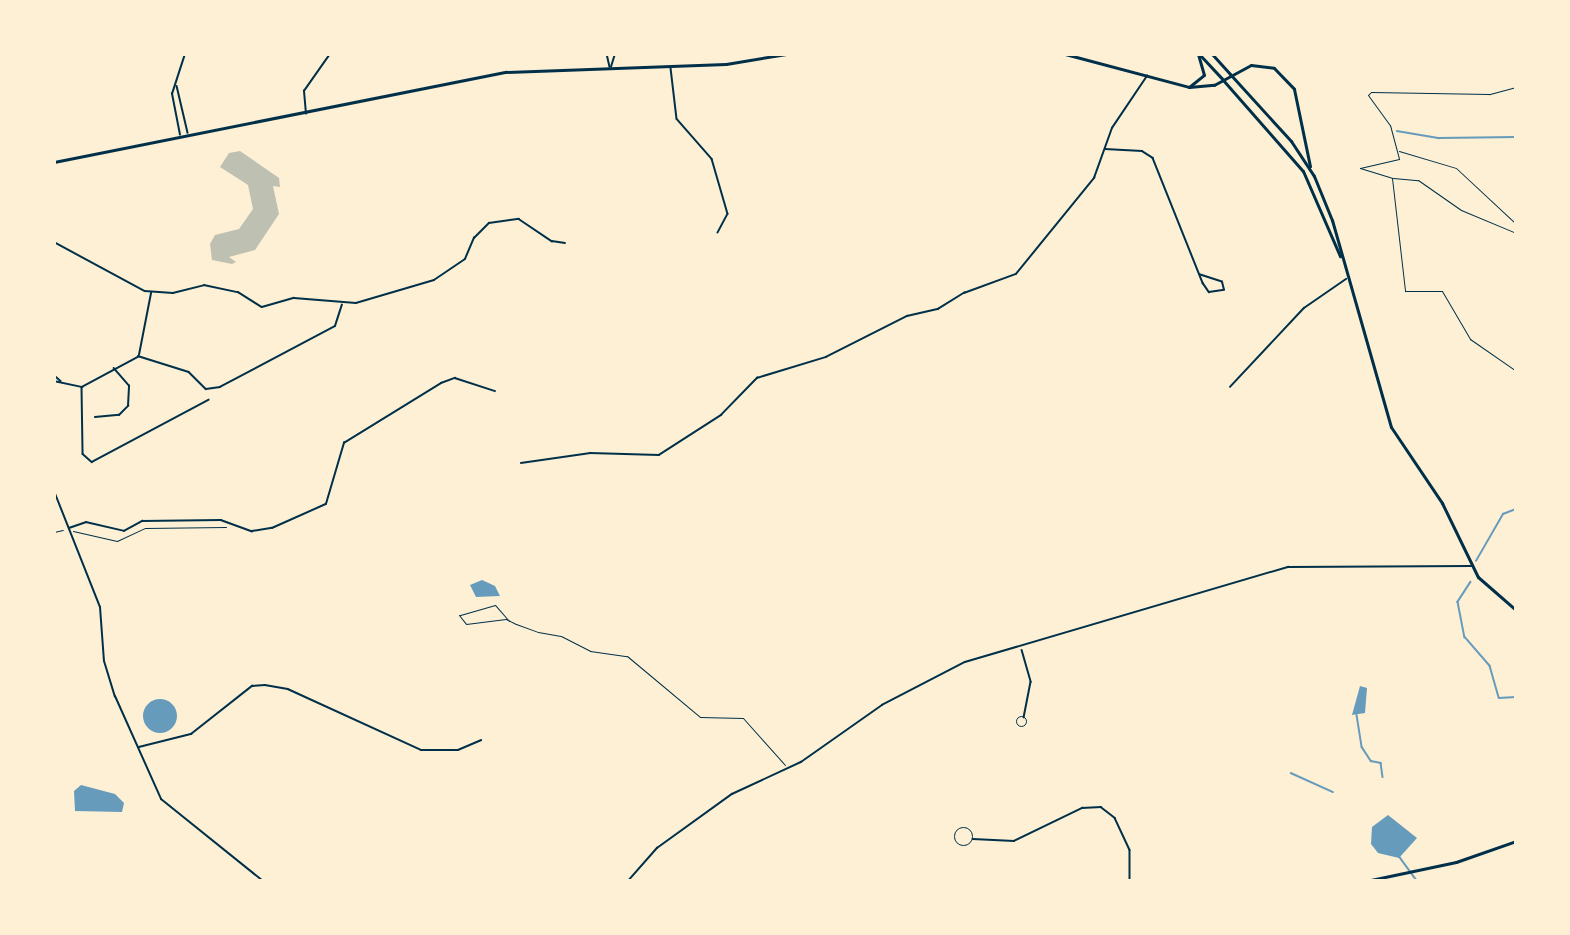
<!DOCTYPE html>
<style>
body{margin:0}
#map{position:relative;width:1570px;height:935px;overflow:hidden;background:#fdf0d5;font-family:"Golos Text",sans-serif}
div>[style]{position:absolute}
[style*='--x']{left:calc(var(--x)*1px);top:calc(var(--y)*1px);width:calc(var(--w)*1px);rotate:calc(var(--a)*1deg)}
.water>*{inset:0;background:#669bbc}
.round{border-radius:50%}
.stream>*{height:1.5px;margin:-0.75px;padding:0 0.75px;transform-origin:0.75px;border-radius:0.75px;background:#669bbc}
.building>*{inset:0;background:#bec0b2}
.path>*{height:1px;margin:-0.5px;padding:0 0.5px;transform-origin:0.5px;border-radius:0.5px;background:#003049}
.minor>*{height:1.5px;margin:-0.75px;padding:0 0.75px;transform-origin:0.75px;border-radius:0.75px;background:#003049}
.minor>.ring{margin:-0.75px;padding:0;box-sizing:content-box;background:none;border:1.5px solid #003049;border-radius:50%}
.tertiary>*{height:2px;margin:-1px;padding:0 1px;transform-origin:1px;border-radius:1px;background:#003049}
.primary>*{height:3px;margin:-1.5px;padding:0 1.5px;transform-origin:1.5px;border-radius:1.5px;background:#003049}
.trunk>*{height:3px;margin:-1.5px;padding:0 1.5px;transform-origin:1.5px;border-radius:1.5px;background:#003049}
.motorway>*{height:3px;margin:-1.5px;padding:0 1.5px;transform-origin:1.5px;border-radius:1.5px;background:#003049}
span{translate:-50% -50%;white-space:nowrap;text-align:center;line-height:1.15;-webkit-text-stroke:6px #fdf0d5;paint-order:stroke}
.frame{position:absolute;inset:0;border:56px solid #fdf0d5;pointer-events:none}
</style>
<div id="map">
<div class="water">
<i style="clip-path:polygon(482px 580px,495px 586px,500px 596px,476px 597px,470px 585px)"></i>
<i style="clip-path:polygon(1360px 686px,1367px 688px,1365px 713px,1352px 715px)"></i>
<i class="round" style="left:143px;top:699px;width:34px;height:34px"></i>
<i style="clip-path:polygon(81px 785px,115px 794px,124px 803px,122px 812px,75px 811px,74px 791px)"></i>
<i style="clip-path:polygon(1388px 815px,1417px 838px,1399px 858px,1378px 853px,1371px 844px,1372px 827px)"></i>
</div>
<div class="stream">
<i style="--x:1397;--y:131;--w:43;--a:9.5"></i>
<i style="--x:1439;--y:138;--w:77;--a:-0.7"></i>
<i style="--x:1476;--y:561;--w:54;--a:-60.1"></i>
<i style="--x:1503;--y:514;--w:14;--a:-21"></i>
<i style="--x:1471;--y:582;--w:24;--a:123"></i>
<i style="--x:1458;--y:602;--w:36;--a:79"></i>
<i style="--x:1465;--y:637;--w:38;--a:49"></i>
<i style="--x:1490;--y:666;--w:33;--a:74"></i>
<i style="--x:1499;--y:698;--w:17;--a:-3"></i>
<i style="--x:1357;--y:715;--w:32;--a:81"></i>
<i style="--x:1362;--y:747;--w:17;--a:57"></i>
<i style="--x:1371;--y:761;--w:10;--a:11"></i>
<i style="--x:1381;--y:763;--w:14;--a:82"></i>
<i style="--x:1291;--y:773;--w:46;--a:24.3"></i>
<i style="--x:1399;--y:856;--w:31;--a:54"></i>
</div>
<div class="building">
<i style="clip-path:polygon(240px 151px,279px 178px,280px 187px,273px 186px,279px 214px,255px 250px,229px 257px,236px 262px,232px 264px,212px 260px,210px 244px,215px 235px,239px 229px,253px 209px,248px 185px,220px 167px,229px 153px)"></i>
</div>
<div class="path">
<i style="--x:1516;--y:87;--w:28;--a:165"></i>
<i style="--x:1489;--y:94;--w:118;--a:-179"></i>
<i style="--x:1371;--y:92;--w:4;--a:135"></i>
<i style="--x:1368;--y:95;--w:37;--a:54"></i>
<i style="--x:1390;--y:125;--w:35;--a:75"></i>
<i style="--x:1399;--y:159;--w:40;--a:167"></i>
<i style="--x:1360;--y:168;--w:34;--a:17"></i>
<i style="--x:1392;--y:178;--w:114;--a:83.4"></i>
<i style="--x:1405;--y:291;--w:37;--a:0"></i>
<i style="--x:1442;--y:291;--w:56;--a:59.7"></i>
<i style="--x:1470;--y:339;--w:56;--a:34.8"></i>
<i style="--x:1399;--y:151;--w:59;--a:16.6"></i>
<i style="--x:1456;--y:168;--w:82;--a:43"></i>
<i style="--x:1393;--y:178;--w:25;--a:5"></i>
<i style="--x:1418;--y:180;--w:52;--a:34.9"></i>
<i style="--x:1461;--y:210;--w:60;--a:22.7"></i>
<i style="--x:73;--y:531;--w:45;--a:12.8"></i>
<i style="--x:117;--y:541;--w:31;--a:-25"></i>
<i style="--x:145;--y:528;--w:81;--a:-0.7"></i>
<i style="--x:54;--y:532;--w:9;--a:-13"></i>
<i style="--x:509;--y:621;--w:21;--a:-131"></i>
<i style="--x:495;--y:605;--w:37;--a:164"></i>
<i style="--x:459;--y:615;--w:11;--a:52"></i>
<i style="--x:466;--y:624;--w:40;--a:-7.1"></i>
<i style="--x:506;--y:619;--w:11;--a:27"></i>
<i style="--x:516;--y:624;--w:23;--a:20"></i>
<i style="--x:538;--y:632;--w:23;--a:10"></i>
<i style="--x:561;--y:636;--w:33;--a:27"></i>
<i style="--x:590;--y:651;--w:37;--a:8"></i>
<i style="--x:627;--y:656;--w:95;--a:39.9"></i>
<i style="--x:700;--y:717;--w:43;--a:1.3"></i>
<i style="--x:743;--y:718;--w:63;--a:48.2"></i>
</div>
<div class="minor">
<i style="--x:607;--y:54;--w:13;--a:77"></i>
<i style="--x:611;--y:67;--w:14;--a:-73"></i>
<i style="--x:671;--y:68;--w:51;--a:83.3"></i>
<i style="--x:677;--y:119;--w:53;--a:48.8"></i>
<i style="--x:712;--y:159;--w:57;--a:73.8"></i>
<i style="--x:728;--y:214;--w:21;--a:118"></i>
<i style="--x:177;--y:86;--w:48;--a:76.8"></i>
<i style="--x:306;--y:114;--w:23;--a:-95"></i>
<i style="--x:304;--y:91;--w:45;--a:-54.9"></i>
<i style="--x:180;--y:135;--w:42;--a:-101"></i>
<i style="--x:172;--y:94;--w:42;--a:-72"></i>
<i style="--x:1105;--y:149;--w:37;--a:3"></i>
<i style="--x:1142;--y:151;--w:13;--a:32"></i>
<i style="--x:1153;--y:158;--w:135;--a:68.2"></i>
<i style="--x:1203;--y:283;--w:11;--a:56"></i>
<i style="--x:1209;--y:292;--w:15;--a:-8"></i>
<i style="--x:1224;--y:290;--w:8;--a:-104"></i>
<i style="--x:1222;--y:282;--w:23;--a:-162"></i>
<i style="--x:54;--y:242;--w:103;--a:28.3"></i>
<i style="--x:145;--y:291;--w:28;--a:4"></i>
<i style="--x:173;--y:293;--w:32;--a:-14"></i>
<i style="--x:204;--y:285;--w:35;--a:12"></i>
<i style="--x:238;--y:292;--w:28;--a:32"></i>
<i style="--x:262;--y:307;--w:33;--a:-16"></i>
<i style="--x:294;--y:298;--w:62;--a:4.6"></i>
<i style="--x:356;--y:303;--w:81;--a:-16.4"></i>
<i style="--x:434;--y:280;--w:37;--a:-34"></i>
<i style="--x:465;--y:259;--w:23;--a:-67"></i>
<i style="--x:474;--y:238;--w:21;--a:-45"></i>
<i style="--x:489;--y:223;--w:30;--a:-8"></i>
<i style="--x:519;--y:219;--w:40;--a:34"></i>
<i style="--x:552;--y:241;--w:13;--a:9"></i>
<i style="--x:139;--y:355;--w:63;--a:-79"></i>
<i style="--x:138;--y:356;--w:53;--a:17.4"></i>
<i style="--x:189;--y:372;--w:24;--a:45"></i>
<i style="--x:206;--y:389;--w:14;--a:-8"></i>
<i style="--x:220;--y:387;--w:130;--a:-27.9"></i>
<i style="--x:335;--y:326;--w:22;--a:-72"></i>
<i style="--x:54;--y:375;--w:9;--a:41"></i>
<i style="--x:54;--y:381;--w:29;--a:12"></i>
<i style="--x:82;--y:387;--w:64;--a:-28.2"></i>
<i style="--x:82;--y:387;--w:67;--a:89.1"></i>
<i style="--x:83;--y:454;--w:12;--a:42"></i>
<i style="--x:92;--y:462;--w:132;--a:-28.1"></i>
<i style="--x:1230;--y:387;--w:108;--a:-46.9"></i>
<i style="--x:1304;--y:308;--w:51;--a:-34.6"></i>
<i style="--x:95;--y:417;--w:24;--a:-5"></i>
<i style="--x:119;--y:415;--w:13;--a:-45"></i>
<i style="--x:128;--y:406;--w:20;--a:-87"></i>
<i style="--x:129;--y:386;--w:23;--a:-131"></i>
<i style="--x:521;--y:463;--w:70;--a:-8.2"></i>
<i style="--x:590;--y:453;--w:69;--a:1.7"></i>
<i style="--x:659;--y:455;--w:74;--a:-32.8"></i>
<i style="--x:721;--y:415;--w:52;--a:-45.8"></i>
<i style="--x:757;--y:378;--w:72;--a:-16.9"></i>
<i style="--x:826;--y:357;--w:91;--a:-26.8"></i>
<i style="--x:907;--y:316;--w:32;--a:-13"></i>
<i style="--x:938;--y:309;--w:31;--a:-32"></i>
<i style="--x:964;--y:293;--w:55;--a:-20.1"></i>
<i style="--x:1016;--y:274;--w:124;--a:-50.9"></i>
<i style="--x:1094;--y:178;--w:53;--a:-70.2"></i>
<i style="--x:1112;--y:128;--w:63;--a:-56.1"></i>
<i style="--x:69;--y:528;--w:18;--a:-19"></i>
<i style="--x:86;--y:522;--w:39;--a:13"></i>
<i style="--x:124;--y:531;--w:21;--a:-29"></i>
<i style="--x:142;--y:521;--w:79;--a:-0.7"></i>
<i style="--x:221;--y:520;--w:33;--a:20"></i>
<i style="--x:252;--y:531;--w:20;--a:-9"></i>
<i style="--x:272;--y:528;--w:59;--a:-24"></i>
<i style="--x:326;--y:504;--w:64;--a:-73.6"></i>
<i style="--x:344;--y:443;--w:114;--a:-31.7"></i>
<i style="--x:441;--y:383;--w:15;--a:-20"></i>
<i style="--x:455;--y:378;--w:42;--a:18"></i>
<i style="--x:1022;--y:650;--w:33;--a:74"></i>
<i style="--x:1031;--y:682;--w:36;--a:101"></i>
<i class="ring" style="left:1016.5px;top:716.5px;width:9.5px;height:9.5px"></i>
<i style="--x:139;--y:747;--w:54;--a:-14"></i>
<i style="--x:191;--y:734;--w:78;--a:-38.2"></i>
<i style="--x:252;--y:686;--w:13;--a:-4"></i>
<i style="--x:265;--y:685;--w:23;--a:10"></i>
<i style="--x:288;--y:689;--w:146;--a:24.6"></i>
<i style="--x:421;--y:750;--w:37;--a:0"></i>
<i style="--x:458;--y:750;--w:25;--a:-23"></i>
<i class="ring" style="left:955px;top:828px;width:16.5px;height:16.5px"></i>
<i style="--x:973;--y:839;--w:41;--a:2.8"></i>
<i style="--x:1014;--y:841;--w:76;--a:-25.9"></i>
<i style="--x:1082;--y:808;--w:19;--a:-3"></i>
<i style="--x:1101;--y:807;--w:18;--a:38"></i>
<i style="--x:1115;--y:818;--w:35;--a:65"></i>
<i style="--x:1130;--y:850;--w:31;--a:90"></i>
<i style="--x:628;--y:881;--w:44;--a:-48.7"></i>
<i style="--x:657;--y:848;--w:92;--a:-35.8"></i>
<i style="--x:732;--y:794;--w:76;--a:-24.9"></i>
<i style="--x:801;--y:762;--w:99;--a:-35.1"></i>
<i style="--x:882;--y:705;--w:93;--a:-27.4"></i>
<i style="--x:965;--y:662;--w:337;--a:-16.4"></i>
<i style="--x:1288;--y:567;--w:183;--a:-0.3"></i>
</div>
<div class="tertiary">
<i style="--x:54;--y:491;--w:125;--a:68.4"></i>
<i style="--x:100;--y:607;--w:54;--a:85.8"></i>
<i style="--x:104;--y:661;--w:37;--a:73"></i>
<i style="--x:115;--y:696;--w:113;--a:65.9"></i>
<i style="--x:161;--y:799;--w:131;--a:38.8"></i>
</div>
<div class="primary">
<i style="--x:1065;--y:54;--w:128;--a:14.9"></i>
<i style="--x:1189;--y:87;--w:25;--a:-5"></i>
<i style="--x:1214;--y:85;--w:42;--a:-28.4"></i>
<i style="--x:1251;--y:65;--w:23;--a:7"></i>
<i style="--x:1274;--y:68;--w:29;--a:46"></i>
<i style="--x:1294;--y:89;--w:79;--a:78.3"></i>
<i style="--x:1230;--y:74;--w:91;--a:47.7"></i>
<i style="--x:1291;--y:141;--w:42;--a:56.7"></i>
<i style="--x:1314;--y:176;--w:48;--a:67.8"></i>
<i style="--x:1332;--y:220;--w:215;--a:74.1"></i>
<i style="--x:1391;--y:427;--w:92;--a:56.1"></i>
<i style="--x:1442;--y:503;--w:82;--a:64.1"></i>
<i style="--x:1478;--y:577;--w:50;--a:41"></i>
<i style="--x:1223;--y:80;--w:121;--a:48.7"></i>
<i style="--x:1303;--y:171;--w:93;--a:66.5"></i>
<i style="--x:54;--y:162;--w:461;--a:-11.3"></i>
<i style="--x:506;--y:72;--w:220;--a:-2.1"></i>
<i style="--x:726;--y:64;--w:61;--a:-9.5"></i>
</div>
<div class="trunk">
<i style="--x:1366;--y:881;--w:92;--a:-11.9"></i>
<i style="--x:1456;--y:862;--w:64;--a:-19.3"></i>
</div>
<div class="motorway">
<i style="--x:1212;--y:54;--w:27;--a:48"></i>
<i style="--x:1200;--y:55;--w:34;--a:47"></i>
<i style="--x:1189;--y:87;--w:19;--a:-39"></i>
<i style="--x:1204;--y:75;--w:22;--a:-106"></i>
</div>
<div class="frame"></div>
</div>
